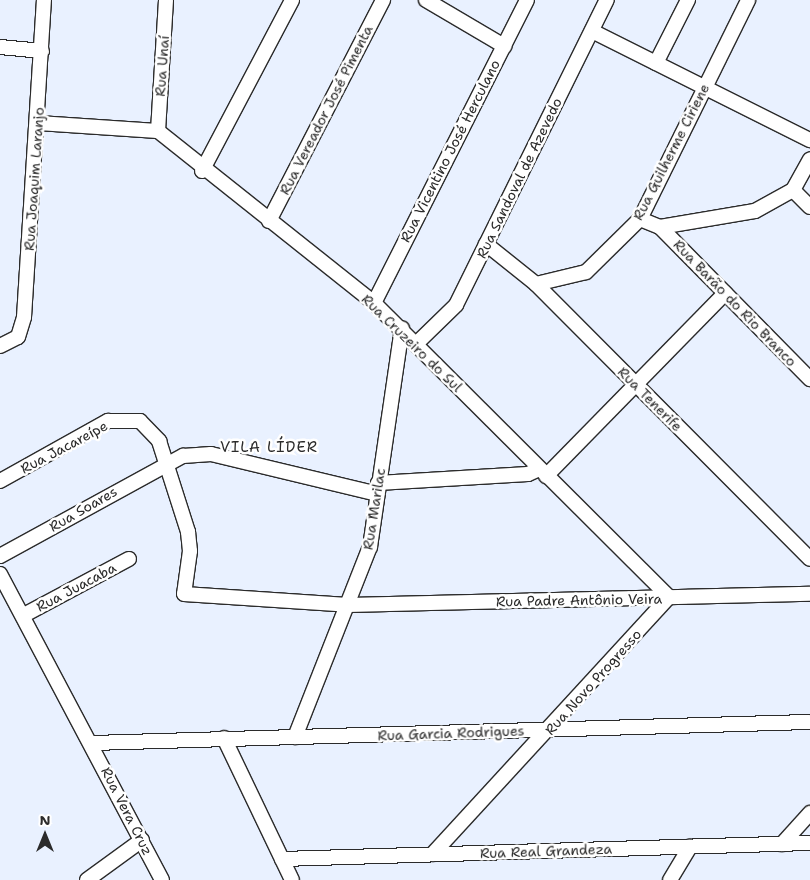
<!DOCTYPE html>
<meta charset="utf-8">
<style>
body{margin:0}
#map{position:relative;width:810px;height:880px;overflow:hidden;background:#e9f1ff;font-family:"Shantell Sans",sans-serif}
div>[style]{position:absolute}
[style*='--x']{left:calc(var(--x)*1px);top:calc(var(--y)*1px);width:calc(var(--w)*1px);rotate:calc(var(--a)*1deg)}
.roads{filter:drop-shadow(1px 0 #2b2b2b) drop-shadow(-1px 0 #2b2b2b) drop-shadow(0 1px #2b2b2b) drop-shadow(0 -1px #2b2b2b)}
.minor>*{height:14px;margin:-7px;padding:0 7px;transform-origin:7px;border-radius:7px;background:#fff}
span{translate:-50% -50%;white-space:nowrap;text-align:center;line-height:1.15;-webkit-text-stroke:5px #fff;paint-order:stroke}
.street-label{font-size:14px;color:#2b2b2b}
.neighbourhood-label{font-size:15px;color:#2b2b2b;letter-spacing:1px}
.north{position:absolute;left:20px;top:810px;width:50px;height:50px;-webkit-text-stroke:4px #fff;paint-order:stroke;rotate:0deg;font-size:14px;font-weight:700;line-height:20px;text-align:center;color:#2b2b2b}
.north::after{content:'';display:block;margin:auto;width:18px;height:22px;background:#2b2b2b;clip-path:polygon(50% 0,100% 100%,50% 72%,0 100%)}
</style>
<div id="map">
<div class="roads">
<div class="minor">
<i style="--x:426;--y:0;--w:91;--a:30.5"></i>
<i style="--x:592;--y:31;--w:244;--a:26.6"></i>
<i style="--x:0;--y:47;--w:42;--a:5.4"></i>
<i style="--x:656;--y:63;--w:71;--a:-63.1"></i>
<i style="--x:38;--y:123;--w:120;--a:3.8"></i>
<i style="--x:158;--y:131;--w:276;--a:38.5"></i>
<i style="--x:374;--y:303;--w:416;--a:44.9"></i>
<i style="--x:669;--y:597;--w:349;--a:132.6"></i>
<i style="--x:158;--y:131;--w:131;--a:-86.5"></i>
<i style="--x:202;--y:171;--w:193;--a:-62.2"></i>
<i style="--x:793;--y:190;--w:24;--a:45"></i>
<i style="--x:640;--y:219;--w:22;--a:22"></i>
<i style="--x:660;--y:227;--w:96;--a:-9.6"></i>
<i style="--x:755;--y:211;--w:43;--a:-28.9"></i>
<i style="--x:793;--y:190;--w:35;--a:-61"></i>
<i style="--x:269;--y:221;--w:249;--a:-62.7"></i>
<i style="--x:660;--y:227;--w:214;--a:45.4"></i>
<i style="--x:486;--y:244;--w:64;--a:38.7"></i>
<i style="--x:536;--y:284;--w:388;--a:45.1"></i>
<i style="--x:536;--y:284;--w:51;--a:-13.5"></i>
<i style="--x:586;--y:272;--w:76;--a:-44.5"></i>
<i style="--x:640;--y:219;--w:244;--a:-63.7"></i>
<i style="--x:374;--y:303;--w:339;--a:-63.2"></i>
<i style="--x:416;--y:344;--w:56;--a:-44.3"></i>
<i style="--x:456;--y:305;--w:340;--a:-63.7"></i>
<i style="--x:0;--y:346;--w:20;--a:-27"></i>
<i style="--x:18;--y:337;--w:21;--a:-73"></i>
<i style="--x:24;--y:317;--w:318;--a:-86.4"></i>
<i style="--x:546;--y:476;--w:256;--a:-45.6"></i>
<i style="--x:0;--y:481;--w:124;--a:-29.1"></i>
<i style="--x:108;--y:421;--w:32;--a:0"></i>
<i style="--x:140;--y:421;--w:28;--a:46"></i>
<i style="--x:159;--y:441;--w:96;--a:72.3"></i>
<i style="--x:188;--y:532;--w:19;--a:84"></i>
<i style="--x:190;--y:551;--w:43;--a:97.9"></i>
<i style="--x:184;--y:594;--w:164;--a:3.8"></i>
<i style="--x:348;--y:605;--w:462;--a:-1.4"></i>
<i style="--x:378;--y:483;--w:150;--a:-3.4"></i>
<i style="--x:528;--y:474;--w:12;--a:-24"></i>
<i style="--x:0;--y:556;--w:209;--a:-28.7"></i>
<i style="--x:183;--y:456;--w:28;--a:-4"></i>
<i style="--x:211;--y:454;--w:171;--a:13.5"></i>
<i style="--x:0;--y:574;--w:346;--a:62.1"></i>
<i style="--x:24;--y:615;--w:119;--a:-28.1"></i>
<i style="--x:295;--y:737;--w:204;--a:-68.5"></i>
<i style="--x:370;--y:547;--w:221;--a:-81.7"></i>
<i style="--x:224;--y:738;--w:157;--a:64.4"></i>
<i style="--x:92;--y:743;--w:718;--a:-1.68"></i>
<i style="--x:782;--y:844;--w:42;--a:-47.9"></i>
<i style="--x:282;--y:859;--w:528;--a:-1.74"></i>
<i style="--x:87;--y:880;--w:68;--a:-36"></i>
<i style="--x:670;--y:880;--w:39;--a:-59"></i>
</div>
</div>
<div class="street-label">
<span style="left:162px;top:66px;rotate:-86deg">Rua Unaí</span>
<span style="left:326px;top:110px;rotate:-63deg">Rua Vereador José Pimenta</span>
<span style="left:450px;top:151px;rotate:-63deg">Rua Vicentino José Herculano</span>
<span style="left:671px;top:152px;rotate:-63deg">Rua Guilherme Ciriene</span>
<span style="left:519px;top:178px;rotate:-64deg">Rua Sandoval de Azevedo</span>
<span style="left:34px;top:179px;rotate:-86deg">Rua Joaquim Laranjo</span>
<span style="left:735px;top:303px;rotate:46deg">Rua Barão do Rio Branco</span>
<span style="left:412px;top:343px;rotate:44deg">Rua Cruzeiro do Sul</span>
<span style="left:650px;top:399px;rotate:45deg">Rua Tenerife</span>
<span style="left:64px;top:447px;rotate:-28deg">Rua Jacareípe</span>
<span style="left:83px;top:509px;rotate:-30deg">Rua Soares</span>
<span style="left:374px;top:509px;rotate:-81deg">Rua Marilac</span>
<span style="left:76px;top:587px;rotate:-28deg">Rua Juacaba</span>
<span style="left:579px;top:600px;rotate:-1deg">Rua Padre Antônio Veira</span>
<span style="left:593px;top:682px;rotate:-48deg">Rua Novo Progresso</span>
<span style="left:451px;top:733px;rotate:-2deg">Rua Garcia Rodrigues</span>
<span style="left:127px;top:811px;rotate:63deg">Rua Vera Cruz</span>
<span style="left:546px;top:851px;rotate:-2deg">Rua Real Grandeza</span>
</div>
<div class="neighbourhood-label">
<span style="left:269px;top:448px">VILA LÍDER</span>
</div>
<div class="north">N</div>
</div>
